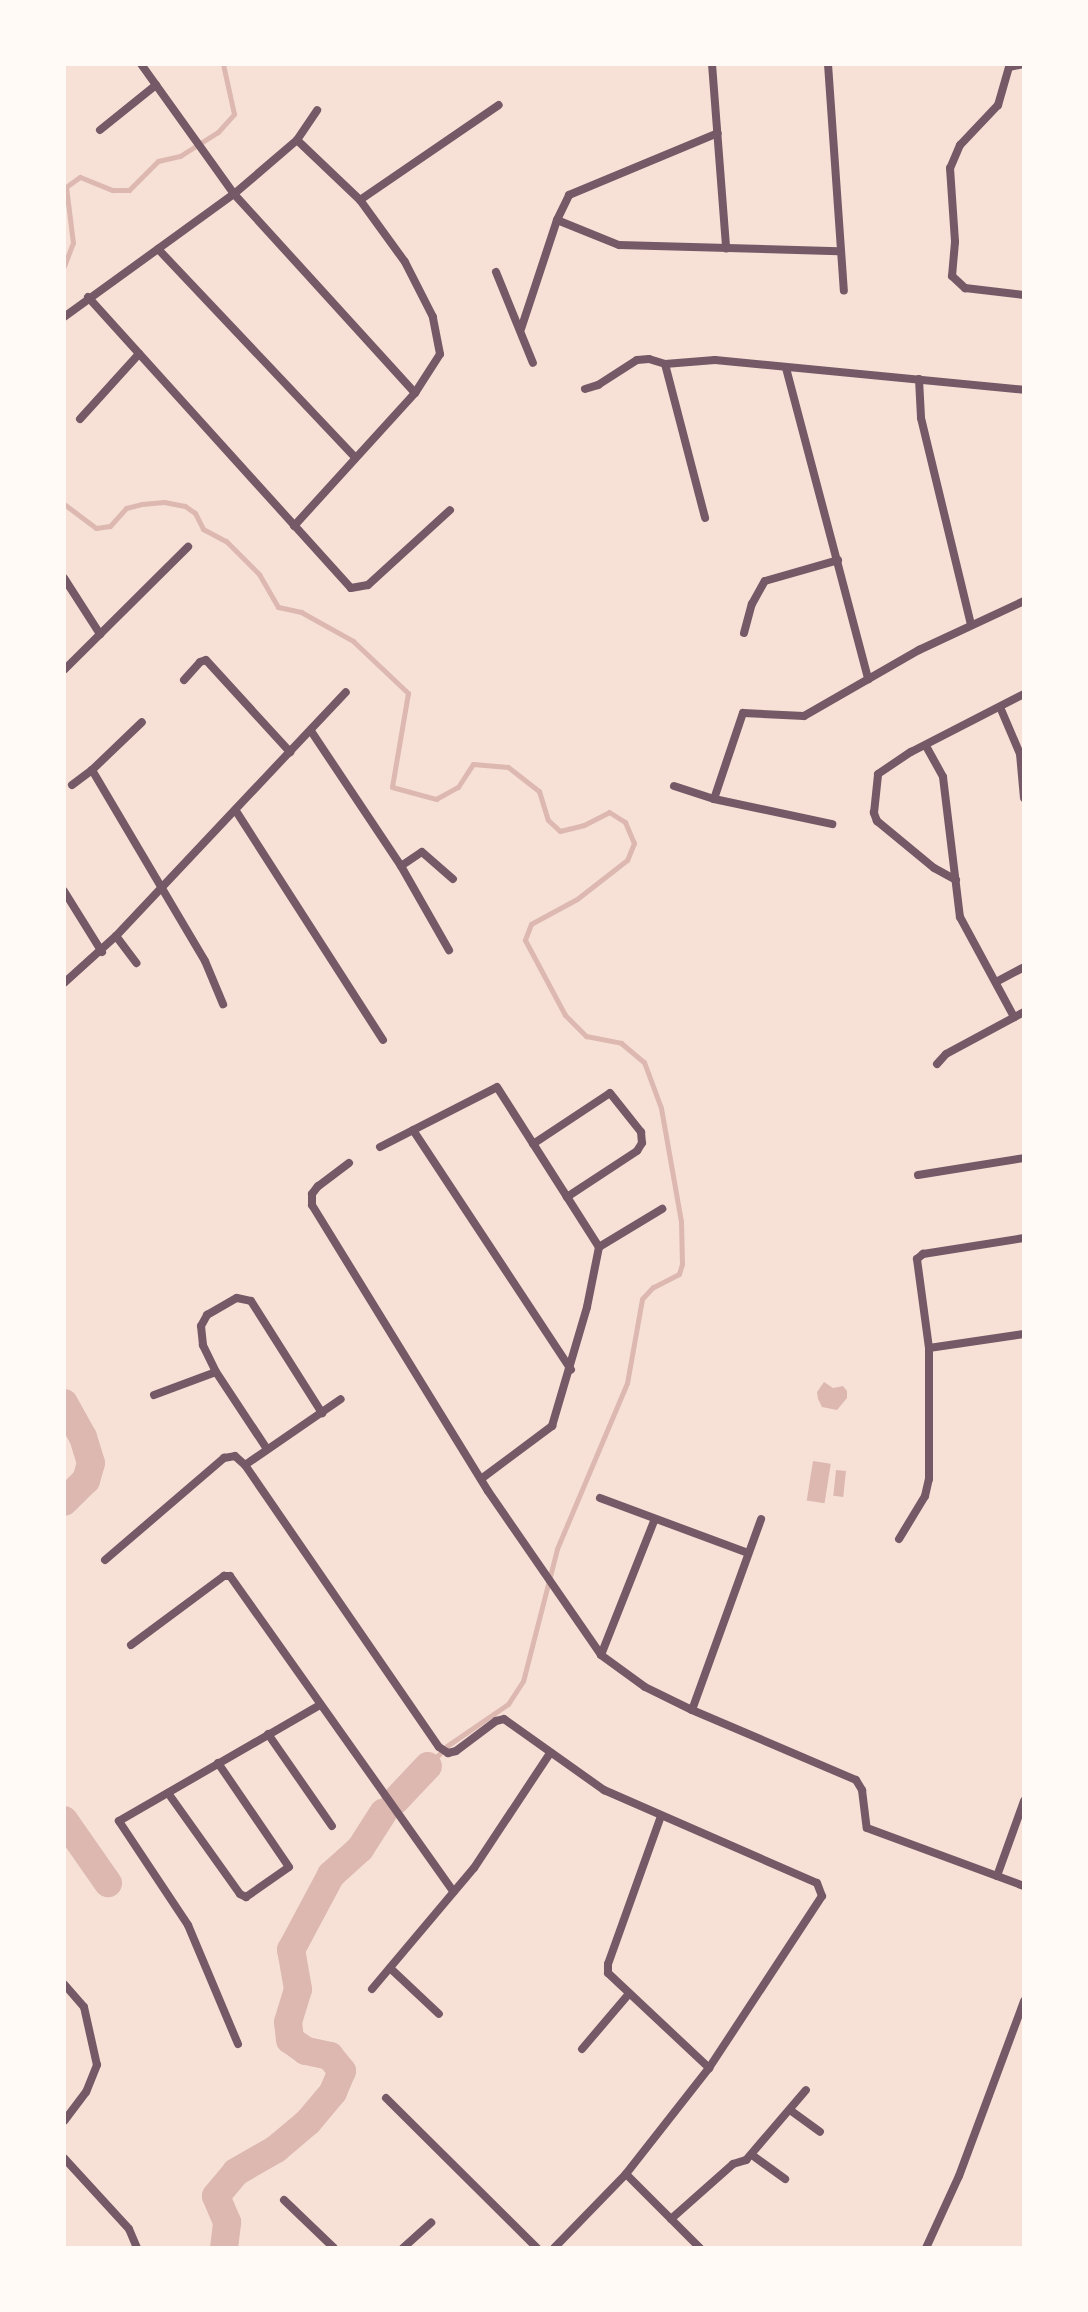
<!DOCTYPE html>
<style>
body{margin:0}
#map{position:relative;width:1088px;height:2312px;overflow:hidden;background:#f7e1d7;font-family:Roboto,sans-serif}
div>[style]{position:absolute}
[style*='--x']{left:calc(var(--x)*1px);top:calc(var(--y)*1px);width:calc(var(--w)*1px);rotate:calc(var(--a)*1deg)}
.water>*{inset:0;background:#dcb8b0;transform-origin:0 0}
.stream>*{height:5px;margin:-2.5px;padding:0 2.5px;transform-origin:2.5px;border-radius:2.5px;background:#dcb8b0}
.river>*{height:28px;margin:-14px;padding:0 14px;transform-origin:14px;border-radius:14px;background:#dcb8b0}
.minor>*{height:8px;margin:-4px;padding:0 4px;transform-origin:4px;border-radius:4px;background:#755966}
span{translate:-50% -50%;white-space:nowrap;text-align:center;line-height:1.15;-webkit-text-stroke:8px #fffaf5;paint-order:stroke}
.frame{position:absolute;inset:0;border:66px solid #fffaf5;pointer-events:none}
</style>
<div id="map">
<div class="water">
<i style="clip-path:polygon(824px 1382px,833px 1388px,843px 1386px,847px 1391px,847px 1398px,837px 1410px,822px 1407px,818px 1399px,817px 1392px)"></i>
<i style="left:813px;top:1461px;width:18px;height:40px;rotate:9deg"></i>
<i style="left:836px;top:1470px;width:10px;height:26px;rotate:6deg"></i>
</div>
<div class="stream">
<i style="--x:64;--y:266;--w:25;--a:-69"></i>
<i style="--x:73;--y:243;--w:56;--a:-97.1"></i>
<i style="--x:66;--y:187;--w:17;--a:-36"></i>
<i style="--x:80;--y:177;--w:35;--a:22"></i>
<i style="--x:113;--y:190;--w:16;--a:0"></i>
<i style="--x:129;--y:190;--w:41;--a:-45"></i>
<i style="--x:158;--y:161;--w:23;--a:-13"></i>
<i style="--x:180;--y:156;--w:45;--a:-32.3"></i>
<i style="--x:218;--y:132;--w:24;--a:-48"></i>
<i style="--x:234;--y:114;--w:51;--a:-102.4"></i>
<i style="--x:64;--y:504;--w:40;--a:37"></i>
<i style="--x:96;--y:528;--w:14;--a:-8"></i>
<i style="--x:110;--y:526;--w:24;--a:-48"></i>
<i style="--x:126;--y:508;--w:16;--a:-14"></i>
<i style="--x:142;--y:504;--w:22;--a:-5"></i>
<i style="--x:164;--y:502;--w:21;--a:11"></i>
<i style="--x:185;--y:506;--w:12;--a:35"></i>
<i style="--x:195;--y:513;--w:18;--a:63"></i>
<i style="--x:203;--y:529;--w:26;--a:28"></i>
<i style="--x:226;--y:541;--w:47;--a:45"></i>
<i style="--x:259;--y:574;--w:38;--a:60"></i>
<i style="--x:278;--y:607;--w:24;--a:12"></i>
<i style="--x:301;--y:612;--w:60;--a:29.1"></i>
<i style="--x:353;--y:641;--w:76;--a:43.4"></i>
<i style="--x:408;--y:693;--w:95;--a:99.7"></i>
<i style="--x:392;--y:787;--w:46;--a:15.3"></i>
<i style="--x:436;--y:799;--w:25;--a:-29"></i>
<i style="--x:458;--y:787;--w:27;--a:-57"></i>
<i style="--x:473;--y:764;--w:35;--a:5"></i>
<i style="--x:508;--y:767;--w:39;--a:38"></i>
<i style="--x:539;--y:791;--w:30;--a:73"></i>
<i style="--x:548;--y:820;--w:16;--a:43"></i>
<i style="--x:560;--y:831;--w:25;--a:-14"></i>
<i style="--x:584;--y:825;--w:28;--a:-27"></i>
<i style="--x:609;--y:812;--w:19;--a:32"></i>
<i style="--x:625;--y:822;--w:23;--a:67"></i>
<i style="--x:634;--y:843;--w:18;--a:112"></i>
<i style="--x:627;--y:860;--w:63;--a:142"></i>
<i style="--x:577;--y:899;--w:52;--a:151.5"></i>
<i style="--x:531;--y:924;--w:17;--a:111"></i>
<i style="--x:525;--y:940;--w:85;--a:61.9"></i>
<i style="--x:565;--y:1015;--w:30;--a:45"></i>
<i style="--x:586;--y:1036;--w:36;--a:11"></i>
<i style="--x:621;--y:1043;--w:30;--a:40"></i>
<i style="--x:644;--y:1062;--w:49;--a:69.7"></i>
<i style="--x:661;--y:1108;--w:115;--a:80"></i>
<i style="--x:681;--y:1221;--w:43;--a:88.7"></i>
<i style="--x:682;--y:1264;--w:10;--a:107"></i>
<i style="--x:679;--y:1274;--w:29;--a:153"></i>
<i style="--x:653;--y:1287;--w:16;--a:133"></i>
<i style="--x:642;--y:1299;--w:85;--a:100.1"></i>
<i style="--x:627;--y:1383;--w:180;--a:112.9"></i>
<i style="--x:557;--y:1549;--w:136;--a:104.4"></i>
<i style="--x:523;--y:1681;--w:27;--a:123"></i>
<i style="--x:508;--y:1704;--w:74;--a:145.5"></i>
<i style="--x:447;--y:1746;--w:28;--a:134"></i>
</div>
<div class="river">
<i style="--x:64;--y:1403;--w:39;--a:61"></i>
<i style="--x:83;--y:1437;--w:27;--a:73"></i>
<i style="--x:91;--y:1463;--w:18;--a:106"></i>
<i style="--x:86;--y:1480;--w:31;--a:135"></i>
<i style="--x:395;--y:1801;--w:48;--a:-46.7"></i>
<i style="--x:64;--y:1820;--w:77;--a:55.1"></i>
<i style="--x:224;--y:2248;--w:26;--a:-83"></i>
<i style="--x:227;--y:2222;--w:28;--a:-113"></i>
<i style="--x:216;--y:2196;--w:31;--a:-50"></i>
<i style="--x:236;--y:2172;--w:46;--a:-29.9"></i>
<i style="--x:276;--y:2149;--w:42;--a:-40.2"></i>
<i style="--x:308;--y:2122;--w:39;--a:-50"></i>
<i style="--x:333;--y:2092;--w:23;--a:-67"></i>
<i style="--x:342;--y:2071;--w:19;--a:-129"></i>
<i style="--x:330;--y:2056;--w:25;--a:-168"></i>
<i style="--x:306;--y:2051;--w:19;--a:-145"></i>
<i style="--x:290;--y:2040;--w:18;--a:-96"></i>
<i style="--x:288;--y:2022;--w:34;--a:-73"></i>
<i style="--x:298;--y:1989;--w:40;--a:-100"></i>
<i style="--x:291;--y:1950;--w:85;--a:-61.9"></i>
<i style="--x:331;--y:1875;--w:39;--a:-42"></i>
<i style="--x:360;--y:1849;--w:43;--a:-57.4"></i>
</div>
<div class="minor">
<i style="--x:141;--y:64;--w:160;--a:54.4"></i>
<i style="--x:234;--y:194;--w:269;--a:47.7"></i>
<i style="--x:712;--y:64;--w:185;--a:85.6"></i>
<i style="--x:828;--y:64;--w:227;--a:86"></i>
<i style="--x:1009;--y:67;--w:40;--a:106"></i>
<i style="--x:998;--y:105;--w:55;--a:133.5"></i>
<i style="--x:960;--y:145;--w:25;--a:113"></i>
<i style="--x:950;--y:168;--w:74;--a:86.1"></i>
<i style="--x:955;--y:242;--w:34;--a:95"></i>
<i style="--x:952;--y:276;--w:18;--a:43"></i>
<i style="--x:965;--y:288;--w:59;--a:6.8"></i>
<i style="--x:1009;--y:67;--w:15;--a:-11"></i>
<i style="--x:100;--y:130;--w:72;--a:-38.8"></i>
<i style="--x:360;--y:200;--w:168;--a:-34.4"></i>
<i style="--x:557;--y:220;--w:67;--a:22"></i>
<i style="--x:619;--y:245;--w:220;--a:1.6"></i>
<i style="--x:158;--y:249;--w:286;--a:46.6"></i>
<i style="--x:496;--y:272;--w:98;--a:67.9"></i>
<i style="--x:88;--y:297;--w:392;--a:47.9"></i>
<i style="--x:351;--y:588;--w:17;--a:-10"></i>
<i style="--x:368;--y:585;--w:111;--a:-42.4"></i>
<i style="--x:64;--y:317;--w:210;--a:-35.9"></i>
<i style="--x:234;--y:194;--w:83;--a:-40.6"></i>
<i style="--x:297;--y:140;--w:36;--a:-56"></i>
<i style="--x:521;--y:329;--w:115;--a:-71.7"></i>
<i style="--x:557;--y:220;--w:28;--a:-64"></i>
<i style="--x:569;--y:195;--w:161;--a:-22.6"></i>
<i style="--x:665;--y:364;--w:159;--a:75.4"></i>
<i style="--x:786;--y:368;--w:322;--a:75.2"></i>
<i style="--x:919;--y:379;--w:39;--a:87"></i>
<i style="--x:921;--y:418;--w:213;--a:76.4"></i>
<i style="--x:585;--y:389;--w:14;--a:-17"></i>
<i style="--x:598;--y:385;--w:46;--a:-32.7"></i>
<i style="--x:637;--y:360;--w:12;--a:-5"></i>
<i style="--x:649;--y:359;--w:17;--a:17"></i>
<i style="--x:665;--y:364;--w:50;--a:-4.6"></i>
<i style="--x:715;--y:360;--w:310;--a:5.5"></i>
<i style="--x:80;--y:419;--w:88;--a:-47.8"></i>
<i style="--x:294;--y:526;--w:180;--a:-47.7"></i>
<i style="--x:415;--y:393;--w:46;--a:-57.3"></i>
<i style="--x:440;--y:354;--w:38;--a:-101"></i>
<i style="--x:433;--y:317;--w:62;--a:-117"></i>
<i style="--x:405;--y:262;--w:77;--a:-126"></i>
<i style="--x:360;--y:200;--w:87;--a:-136.4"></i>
<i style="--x:64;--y:578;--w:67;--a:57.3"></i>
<i style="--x:744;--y:633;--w:30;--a:-75"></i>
<i style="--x:752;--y:604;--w:26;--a:-61"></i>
<i style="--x:765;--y:581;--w:76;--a:-16"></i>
<i style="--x:64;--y:670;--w:175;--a:-44.8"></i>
<i style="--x:184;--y:680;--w:24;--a:-48"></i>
<i style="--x:200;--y:662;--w:6;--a:-18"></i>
<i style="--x:206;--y:660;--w:125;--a:47.6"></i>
<i style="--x:1000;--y:707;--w:51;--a:66.9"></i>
<i style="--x:1020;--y:754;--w:44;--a:84.8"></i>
<i style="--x:311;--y:731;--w:162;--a:56.3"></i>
<i style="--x:401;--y:866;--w:97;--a:60.3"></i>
<i style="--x:926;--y:746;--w:35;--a:61"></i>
<i style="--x:943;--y:777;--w:141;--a:83.1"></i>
<i style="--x:960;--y:917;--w:114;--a:61.6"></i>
<i style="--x:92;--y:770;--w:69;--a:-43.8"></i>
<i style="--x:72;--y:785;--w:25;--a:-37"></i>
<i style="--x:92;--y:770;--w:222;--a:59.4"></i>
<i style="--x:205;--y:961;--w:47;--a:67.3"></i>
<i style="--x:674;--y:786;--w:42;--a:18"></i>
<i style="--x:714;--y:799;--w:121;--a:12"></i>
<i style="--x:714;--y:799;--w:91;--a:-71.4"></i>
<i style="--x:743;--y:713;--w:61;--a:2.8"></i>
<i style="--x:804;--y:716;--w:133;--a:-29.9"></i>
<i style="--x:919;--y:650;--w:116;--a:-25"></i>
<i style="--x:236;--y:811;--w:272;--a:57.3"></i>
<i style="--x:401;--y:866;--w:25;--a:-34"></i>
<i style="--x:422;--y:852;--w:41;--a:41.1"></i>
<i style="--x:956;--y:880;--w:25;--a:-151"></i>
<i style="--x:934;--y:868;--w:74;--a:-140.5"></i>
<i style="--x:877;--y:821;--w:9;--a:-111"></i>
<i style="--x:874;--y:813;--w:39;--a:-84"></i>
<i style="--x:878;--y:774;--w:40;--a:-34"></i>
<i style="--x:911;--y:752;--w:127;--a:-27.2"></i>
<i style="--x:64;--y:891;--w:72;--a:58.1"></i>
<i style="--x:116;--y:936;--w:34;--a:53"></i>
<i style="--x:996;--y:982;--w:32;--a:-28"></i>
<i style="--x:64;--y:983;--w:70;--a:-42.1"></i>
<i style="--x:116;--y:936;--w:335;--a:-46.7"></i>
<i style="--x:937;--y:1064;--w:13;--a:-48"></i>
<i style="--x:946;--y:1054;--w:89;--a:-28.3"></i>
<i style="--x:413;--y:1130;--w:287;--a:56.6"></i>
<i style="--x:533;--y:1144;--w:92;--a:-33.5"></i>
<i style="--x:610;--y:1093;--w:50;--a:51.5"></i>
<i style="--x:641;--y:1132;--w:11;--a:85"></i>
<i style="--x:642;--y:1143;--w:9;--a:122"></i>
<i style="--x:637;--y:1151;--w:84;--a:146.7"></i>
<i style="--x:380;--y:1147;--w:131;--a:-27.1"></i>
<i style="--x:497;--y:1087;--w:190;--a:57.5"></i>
<i style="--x:349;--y:1163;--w:39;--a:143"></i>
<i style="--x:318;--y:1186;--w:10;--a:127"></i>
<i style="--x:312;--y:1194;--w:11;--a:90"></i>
<i style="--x:312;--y:1205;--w:336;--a:58.4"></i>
<i style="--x:488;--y:1491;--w:199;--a:55.4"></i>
<i style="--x:601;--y:1655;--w:54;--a:36"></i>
<i style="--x:645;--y:1687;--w:52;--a:26.1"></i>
<i style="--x:692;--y:1710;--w:178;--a:23.1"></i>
<i style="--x:856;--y:1780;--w:12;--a:59"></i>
<i style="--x:862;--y:1790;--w:38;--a:83"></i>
<i style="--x:867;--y:1828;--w:167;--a:20.3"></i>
<i style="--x:918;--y:1175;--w:107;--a:-9.1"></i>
<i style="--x:929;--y:1348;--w:96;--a:-8.4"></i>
<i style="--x:154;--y:1395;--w:66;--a:-20.4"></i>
<i style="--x:267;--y:1449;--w:92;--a:-123.5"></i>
<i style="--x:216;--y:1372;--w:30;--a:-116"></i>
<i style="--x:203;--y:1345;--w:19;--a:-96"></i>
<i style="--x:201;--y:1326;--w:13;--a:-61"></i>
<i style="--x:207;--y:1315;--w:34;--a:-30"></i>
<i style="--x:237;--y:1298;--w:14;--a:12"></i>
<i style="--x:251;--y:1301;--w:133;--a:57.6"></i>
<i style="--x:245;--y:1465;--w:116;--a:-34.5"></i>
<i style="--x:481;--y:1479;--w:89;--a:-36.7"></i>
<i style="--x:552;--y:1426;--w:124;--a:-73.6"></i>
<i style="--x:587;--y:1307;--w:61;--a:-78.7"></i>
<i style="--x:599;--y:1247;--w:74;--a:-31.1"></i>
<i style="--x:600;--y:1498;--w:158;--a:20.4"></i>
<i style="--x:899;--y:1539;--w:50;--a:-58.8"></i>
<i style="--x:925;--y:1496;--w:17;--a:-77"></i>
<i style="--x:929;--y:1479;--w:131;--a:-90"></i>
<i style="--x:929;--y:1348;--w:90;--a:-97.7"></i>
<i style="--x:917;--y:1259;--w:8;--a:-40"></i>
<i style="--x:923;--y:1254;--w:102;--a:-9"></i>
<i style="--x:105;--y:1560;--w:157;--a:-40.6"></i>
<i style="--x:224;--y:1458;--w:11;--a:-10"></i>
<i style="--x:235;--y:1456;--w:13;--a:42"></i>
<i style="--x:245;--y:1465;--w:342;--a:55.5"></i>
<i style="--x:439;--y:1747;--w:11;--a:34"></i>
<i style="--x:448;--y:1753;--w:8;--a:-14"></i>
<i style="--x:456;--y:1751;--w:50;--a:-36.9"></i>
<i style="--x:496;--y:1721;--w:8;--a:-14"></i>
<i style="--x:504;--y:1719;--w:123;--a:35.4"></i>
<i style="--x:604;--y:1790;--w:232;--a:23.6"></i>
<i style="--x:817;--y:1883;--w:14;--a:69"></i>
<i style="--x:822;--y:1896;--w:206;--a:123.3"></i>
<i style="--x:709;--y:2068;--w:135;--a:128.1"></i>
<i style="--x:626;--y:2174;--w:103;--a:134.2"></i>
<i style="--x:131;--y:1645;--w:116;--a:-36.6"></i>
<i style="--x:224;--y:1576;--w:6;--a:0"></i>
<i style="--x:230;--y:1576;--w:387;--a:54.7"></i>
<i style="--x:601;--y:1655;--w:144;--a:-68.4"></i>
<i style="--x:692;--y:1710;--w:203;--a:-70.1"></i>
<i style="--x:268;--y:1734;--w:112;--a:55.2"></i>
<i style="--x:168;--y:1793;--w:124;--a:54.5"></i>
<i style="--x:240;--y:1894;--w:7;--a:27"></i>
<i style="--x:246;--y:1897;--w:52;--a:-34.9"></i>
<i style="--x:289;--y:1867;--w:126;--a:-124.3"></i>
<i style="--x:661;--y:1816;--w:157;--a:109.7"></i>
<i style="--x:608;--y:1964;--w:9;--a:90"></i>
<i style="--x:608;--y:1973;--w:139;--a:43.2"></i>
<i style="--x:997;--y:1876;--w:80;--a:-70.2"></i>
<i style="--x:390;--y:1968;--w:67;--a:43.2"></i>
<i style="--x:64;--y:1984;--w:30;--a:49"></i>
<i style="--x:84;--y:2007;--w:59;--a:77.4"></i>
<i style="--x:97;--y:2065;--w:29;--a:112"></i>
<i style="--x:86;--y:2092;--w:36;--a:127"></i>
<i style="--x:372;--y:1989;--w:158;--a:-49.9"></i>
<i style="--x:474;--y:1868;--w:138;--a:-56.5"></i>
<i style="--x:238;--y:2044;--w:129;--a:-112.8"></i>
<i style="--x:188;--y:1925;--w:125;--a:-123.6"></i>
<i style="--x:119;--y:1821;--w:230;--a:-30"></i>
<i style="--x:582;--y:2049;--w:71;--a:-49.6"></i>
<i style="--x:386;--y:2098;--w:213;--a:44.8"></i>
<i style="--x:790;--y:2110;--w:37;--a:36"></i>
<i style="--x:752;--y:2155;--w:41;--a:36"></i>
<i style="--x:64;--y:2158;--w:96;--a:47.5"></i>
<i style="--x:129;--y:2229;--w:21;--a:67"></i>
<i style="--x:626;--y:2174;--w:105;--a:45"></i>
<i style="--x:284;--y:2200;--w:69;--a:43.8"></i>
<i style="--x:671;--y:2219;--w:83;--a:-41.6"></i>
<i style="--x:733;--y:2164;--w:14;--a:-17"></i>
<i style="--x:746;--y:2160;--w:92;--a:-49.4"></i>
<i style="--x:403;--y:2248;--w:38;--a:-42"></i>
<i style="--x:926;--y:2248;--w:79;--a:-65.4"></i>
<i style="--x:959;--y:2176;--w:187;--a:-69.6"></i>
</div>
<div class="frame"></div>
</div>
